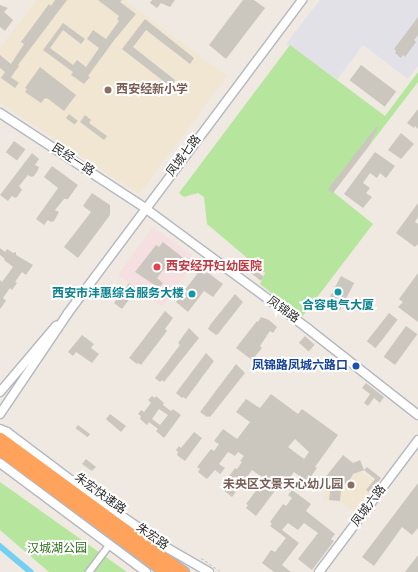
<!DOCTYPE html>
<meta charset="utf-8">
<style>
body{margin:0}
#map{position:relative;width:418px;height:572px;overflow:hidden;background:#efe9e1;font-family:"Fira Sans","Noto Sans SC",sans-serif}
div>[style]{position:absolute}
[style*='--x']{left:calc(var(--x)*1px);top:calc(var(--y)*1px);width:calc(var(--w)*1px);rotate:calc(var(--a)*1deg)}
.industrial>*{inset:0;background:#e3e1e8}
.education>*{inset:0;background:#f0e6d1}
.medical>*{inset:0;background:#f5dfe0;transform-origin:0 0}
.green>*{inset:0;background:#b6e59e}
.canal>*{height:5.5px;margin:-2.75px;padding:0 2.75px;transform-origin:2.75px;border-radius:2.75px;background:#75cff0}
.building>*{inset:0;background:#cbc7bf;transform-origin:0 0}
.path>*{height:1px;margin-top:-0.5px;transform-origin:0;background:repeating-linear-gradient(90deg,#c9c9c9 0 3px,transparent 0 5px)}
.roads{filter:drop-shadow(1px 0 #b4b7c1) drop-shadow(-1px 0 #b4b7c1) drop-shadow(0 1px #b4b7c1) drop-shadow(0 -1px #b4b7c1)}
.street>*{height:6px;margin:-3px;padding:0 3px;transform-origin:3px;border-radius:3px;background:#fff}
.secondary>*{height:8px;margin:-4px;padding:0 4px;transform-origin:4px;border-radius:4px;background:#fff}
.highway>*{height:11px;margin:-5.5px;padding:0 5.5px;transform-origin:5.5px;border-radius:5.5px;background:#ffa35c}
.dots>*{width:11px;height:11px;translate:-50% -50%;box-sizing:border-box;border:2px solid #fff;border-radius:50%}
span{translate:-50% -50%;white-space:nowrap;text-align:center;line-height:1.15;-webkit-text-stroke:4px #fff;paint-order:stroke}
.education-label{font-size:12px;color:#785e54;font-weight:700}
.left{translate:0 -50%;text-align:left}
.right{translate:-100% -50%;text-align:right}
.street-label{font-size:12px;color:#2e2e2e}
.health-label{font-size:12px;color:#be3a42;font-weight:700}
.culture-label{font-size:12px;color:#0d838f;font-weight:700}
.transit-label{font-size:12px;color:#164399;font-weight:700}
.park-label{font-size:12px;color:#2c6e1b}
</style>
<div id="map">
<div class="industrial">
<i style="clip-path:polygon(320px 0,418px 0,418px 66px,408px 79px,363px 45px,336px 81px,286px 44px)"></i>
</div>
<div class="education">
<i style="clip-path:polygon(37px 0,124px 0,227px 76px,139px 194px,0 103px,0 48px)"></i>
<i style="clip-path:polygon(356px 460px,360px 471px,377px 483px,355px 512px,342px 503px,323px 500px,325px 486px,342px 465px)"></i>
</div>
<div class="medical">
<i style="left:153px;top:227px;width:54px;height:59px;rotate:36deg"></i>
</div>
<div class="green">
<i style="clip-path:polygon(290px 45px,385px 116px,418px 72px,418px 82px,369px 146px,374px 134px,332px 191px,373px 224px,302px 317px,260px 284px,265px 273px,207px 224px,204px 197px,198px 193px,184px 197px,179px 193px)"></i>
<i style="clip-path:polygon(0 482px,127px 572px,49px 572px,0 530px)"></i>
</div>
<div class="canal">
<i style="--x:0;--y:546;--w:40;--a:40"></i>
</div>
<div class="building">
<i style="clip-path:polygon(55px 0,67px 0,18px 65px,19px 66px,11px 77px,19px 83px,15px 88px,1px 78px,5px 72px,0 68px,0 55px,11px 64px,24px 44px,21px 42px,49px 4px,51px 6px)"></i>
<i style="clip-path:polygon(98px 0,122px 0,120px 2px,136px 14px,115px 39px,88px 76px,90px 77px,84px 84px,71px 75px,73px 72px,43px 50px,63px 23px,85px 39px,81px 44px,63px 30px,50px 48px,73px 65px,77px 60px,86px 67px,99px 48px,87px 39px,93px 30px,106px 39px,119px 21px,117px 19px,119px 16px)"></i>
<i style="clip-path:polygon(152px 0,175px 0,170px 7px,161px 3px,157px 8px,150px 3px)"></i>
<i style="clip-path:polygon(243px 0,254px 0,265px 8px,226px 59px,209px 45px)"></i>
<i style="clip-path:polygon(0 5px,8px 8px,4px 12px,13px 20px,5px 31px,0 27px)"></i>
<i style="clip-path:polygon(418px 17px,418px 35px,414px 40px,416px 42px,405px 57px,403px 55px,401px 58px,395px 53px,396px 51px,394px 49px)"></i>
<i style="clip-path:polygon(145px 19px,194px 58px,190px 64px,146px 30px,133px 47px,175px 80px,171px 87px,122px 49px)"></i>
<i style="left:361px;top:65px;width:44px;height:19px;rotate:37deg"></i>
<i style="clip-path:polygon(40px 67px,76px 95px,64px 111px,47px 98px,46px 99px,45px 98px,41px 103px,25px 92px,27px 89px,25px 88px)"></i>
<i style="clip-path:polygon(418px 109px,418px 129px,415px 126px,414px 128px,407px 123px)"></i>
<i style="left:69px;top:114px;width:11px;height:5px;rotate:38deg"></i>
<i style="clip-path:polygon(85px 115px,91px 120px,89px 123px,107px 136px,104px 140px,80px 122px)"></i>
<i style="clip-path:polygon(377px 126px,378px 127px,369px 146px,333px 193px,328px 189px)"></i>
<i style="clip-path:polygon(401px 133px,414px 144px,401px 159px,388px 150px)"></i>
<i style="left:14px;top:141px;width:14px;height:14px;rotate:36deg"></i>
<i style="clip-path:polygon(375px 152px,395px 166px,386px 178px,380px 173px,377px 178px,370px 173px,363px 183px,370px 188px,366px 193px,372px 197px,363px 208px,344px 194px)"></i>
<i style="clip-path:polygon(32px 153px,39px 159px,35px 165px,39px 167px,38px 170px,34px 176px,31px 177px,28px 175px,19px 186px,22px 190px,17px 197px,15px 198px,12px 196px,8px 201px,0 195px)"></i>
<i style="clip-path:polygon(52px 166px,78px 185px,68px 199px,64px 199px,55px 210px,59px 212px,54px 221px,51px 222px,48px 220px,44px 225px,36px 219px,58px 188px,44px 177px)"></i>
<i style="clip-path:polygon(92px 193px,110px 205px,110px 215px,78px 258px,64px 247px,91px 212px,83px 206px)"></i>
<i style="clip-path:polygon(418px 203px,418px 217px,415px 222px,418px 224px,418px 244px,415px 247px,396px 233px)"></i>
<i style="clip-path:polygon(163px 242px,186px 260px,177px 271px,168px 264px,157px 278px,163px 283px,159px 288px,135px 272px,156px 245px,159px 247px)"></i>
<i style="clip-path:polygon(0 248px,5px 252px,7px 249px,13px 253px,16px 252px,16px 255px,33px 265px,26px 275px,22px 272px,15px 282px,17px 283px,12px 290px,10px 288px,3px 298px,6px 301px,0 309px,0 280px,2px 282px,13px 267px,4px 260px,5px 259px,0 255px)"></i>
<i style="left:243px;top:261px;width:26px;height:5px;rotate:37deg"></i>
<i style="clip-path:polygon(200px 270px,205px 274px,207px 272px,223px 284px,213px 297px,204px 291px,188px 312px,176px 302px)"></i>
<i style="clip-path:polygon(418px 273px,418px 322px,398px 307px,403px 302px,399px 299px)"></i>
<i style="left:341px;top:276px;width:15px;height:31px;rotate:28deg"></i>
<i style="left:129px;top:283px;width:10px;height:25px;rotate:37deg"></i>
<i style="clip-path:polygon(235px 294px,243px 302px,218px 334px,216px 335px,208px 329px,210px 325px)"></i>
<i style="clip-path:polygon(165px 311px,173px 318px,165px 329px,167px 331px,141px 365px,138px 363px,137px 364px,129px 358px)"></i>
<i style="left:389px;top:313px;width:11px;height:36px;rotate:38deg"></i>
<i style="clip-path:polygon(261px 317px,269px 320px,277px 327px,273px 333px,270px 331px,260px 346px,262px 348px,252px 360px,236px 348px,257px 321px,258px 322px)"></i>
<i style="left:406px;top:326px;width:14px;height:38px;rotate:36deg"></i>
<i style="clip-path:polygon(189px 328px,199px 338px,164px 382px,162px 380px,160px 382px,155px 378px,180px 345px,178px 343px)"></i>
<i style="clip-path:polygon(82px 335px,94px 344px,91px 348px,99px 354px,92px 363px,76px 352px,73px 356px,68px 352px)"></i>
<i style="left:305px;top:336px;width:13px;height:9px;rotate:42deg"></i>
<i style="clip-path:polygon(206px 353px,214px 361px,186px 399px,183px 397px,182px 398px,176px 393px)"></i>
<i style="clip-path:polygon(236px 364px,245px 373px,210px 417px,208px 416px,207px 417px,200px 412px)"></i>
<i style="clip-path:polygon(366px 383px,384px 397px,380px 403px,374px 398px,368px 406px,364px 403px,370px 394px,362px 388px)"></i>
<i style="clip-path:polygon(evenodd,271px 394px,298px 414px,302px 409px,338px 435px,315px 467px,317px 468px,307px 482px,294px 472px,280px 491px,277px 488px,256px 516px,246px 508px,248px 505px,246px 504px,265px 479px,252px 470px,232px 497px,222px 489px,223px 487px,222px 486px,235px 468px,237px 469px,242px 462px,240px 461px,244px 456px,238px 452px,235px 456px,228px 452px,219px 464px,225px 468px,220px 474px,215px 470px,207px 479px,198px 472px,200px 469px,197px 467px,211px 449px,214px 451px,219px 444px,214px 441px,223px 429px,237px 439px,250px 422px,236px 412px,246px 399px,260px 408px,271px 394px,295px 439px,309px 452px,304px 459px,288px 447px,295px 439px)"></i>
<i style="clip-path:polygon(evenodd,152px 396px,155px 398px,156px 396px,164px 403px,163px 405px,171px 411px,173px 409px,181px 415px,164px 438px,156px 431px,158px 429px,149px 422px,147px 425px,140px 419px,141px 416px,138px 414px,141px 410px,144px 412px,151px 403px,148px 400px,152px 396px,159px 409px,168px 415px,160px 425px,152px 419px,159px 409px)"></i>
<i style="clip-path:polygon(110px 414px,126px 426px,121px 432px,108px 421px,106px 419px)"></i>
<i style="left:78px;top:425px;width:15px;height:4px;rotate:37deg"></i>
<i style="clip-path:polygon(194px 432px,202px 438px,185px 461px,178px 456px,177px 454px,178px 452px,176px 450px,179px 446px,181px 448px)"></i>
<i style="clip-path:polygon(343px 455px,353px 463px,360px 460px,364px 470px,353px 474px,349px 481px,349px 484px,346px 483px,341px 490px,340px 501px,329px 500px,332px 478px,320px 492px,316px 489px)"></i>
<i style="clip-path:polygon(86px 459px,96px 467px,92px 471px,82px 464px)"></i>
<i style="clip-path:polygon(367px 467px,381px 478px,370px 493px,366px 490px,375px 479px,364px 470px)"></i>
<i style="clip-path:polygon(418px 483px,418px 528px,412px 535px,402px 527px,374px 566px,362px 557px)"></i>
<i style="clip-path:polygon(292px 490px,311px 504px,306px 511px,335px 534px,331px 539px,334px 541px,312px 570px,298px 559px,318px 533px,304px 523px,298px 530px,288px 523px,282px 530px,299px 543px,282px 565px,291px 572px,274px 572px,262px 563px,271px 550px,275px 552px,286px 538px,270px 526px,272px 524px,270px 522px,283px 504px,286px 506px,292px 498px,288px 495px)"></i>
<i style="clip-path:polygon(418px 555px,418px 572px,405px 572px)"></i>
</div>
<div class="path">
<i style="--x:201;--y:558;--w:25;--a:34"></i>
</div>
<div class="roads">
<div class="street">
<i style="--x:89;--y:572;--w:34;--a:-53"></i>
</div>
<div class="secondary">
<i style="--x:0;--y:113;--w:173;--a:33.2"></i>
<i style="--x:145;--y:208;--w:202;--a:36.5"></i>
<i style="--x:307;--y:328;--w:141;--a:38.1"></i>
<i style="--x:0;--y:392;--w:87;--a:-49.7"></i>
<i style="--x:0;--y:414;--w:122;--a:-56"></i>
<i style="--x:68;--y:313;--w:391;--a:-53.2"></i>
<i style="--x:0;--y:429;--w:8;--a:23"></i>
<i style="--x:7;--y:432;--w:81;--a:37"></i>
<i style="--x:72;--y:481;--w:118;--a:35"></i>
<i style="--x:169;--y:549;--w:46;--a:29.9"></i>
<i style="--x:0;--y:463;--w:182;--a:36.7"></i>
<i style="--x:319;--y:572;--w:165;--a:-53.1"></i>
</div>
<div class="highway">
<i style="--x:0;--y:438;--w:227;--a:36.2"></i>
<i style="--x:0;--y:450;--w:206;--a:36.3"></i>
</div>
</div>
<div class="dots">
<i style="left:108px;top:90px;background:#8d6e63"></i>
<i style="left:157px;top:267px;background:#e0444e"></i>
<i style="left:338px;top:292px;background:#0f9aa8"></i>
<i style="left:192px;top:294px;background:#0f9aa8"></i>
<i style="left:356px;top:366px;background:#1a4fb4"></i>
<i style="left:351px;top:485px;background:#8d6e63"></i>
</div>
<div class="education-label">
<span class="left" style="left:116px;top:90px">西安经新小学</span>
<span class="right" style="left:343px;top:485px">未央区文景天心幼儿园</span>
</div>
<div class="street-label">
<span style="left:184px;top:156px;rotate:-53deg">凤城七路</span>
<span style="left:73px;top:160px;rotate:33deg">民经一路</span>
<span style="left:283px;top:310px;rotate:36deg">凤锦路</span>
<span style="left:100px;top:494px;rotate:36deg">朱宏快速路</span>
<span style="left:369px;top:506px;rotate:-53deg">凤城六路</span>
<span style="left:152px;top:537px;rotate:35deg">朱宏路</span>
</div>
<div class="health-label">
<span class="left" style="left:166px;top:267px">西安经开妇幼医院</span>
</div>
<div class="culture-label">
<span class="right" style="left:184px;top:294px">西安市沣惠综合服务大楼</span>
<span style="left:338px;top:306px">合容电气大厦</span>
</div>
<div class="transit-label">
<span class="right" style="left:348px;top:366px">凤锦路凤城六路口</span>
</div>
<div class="park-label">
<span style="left:57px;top:549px">汉城湖公园</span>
</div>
</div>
